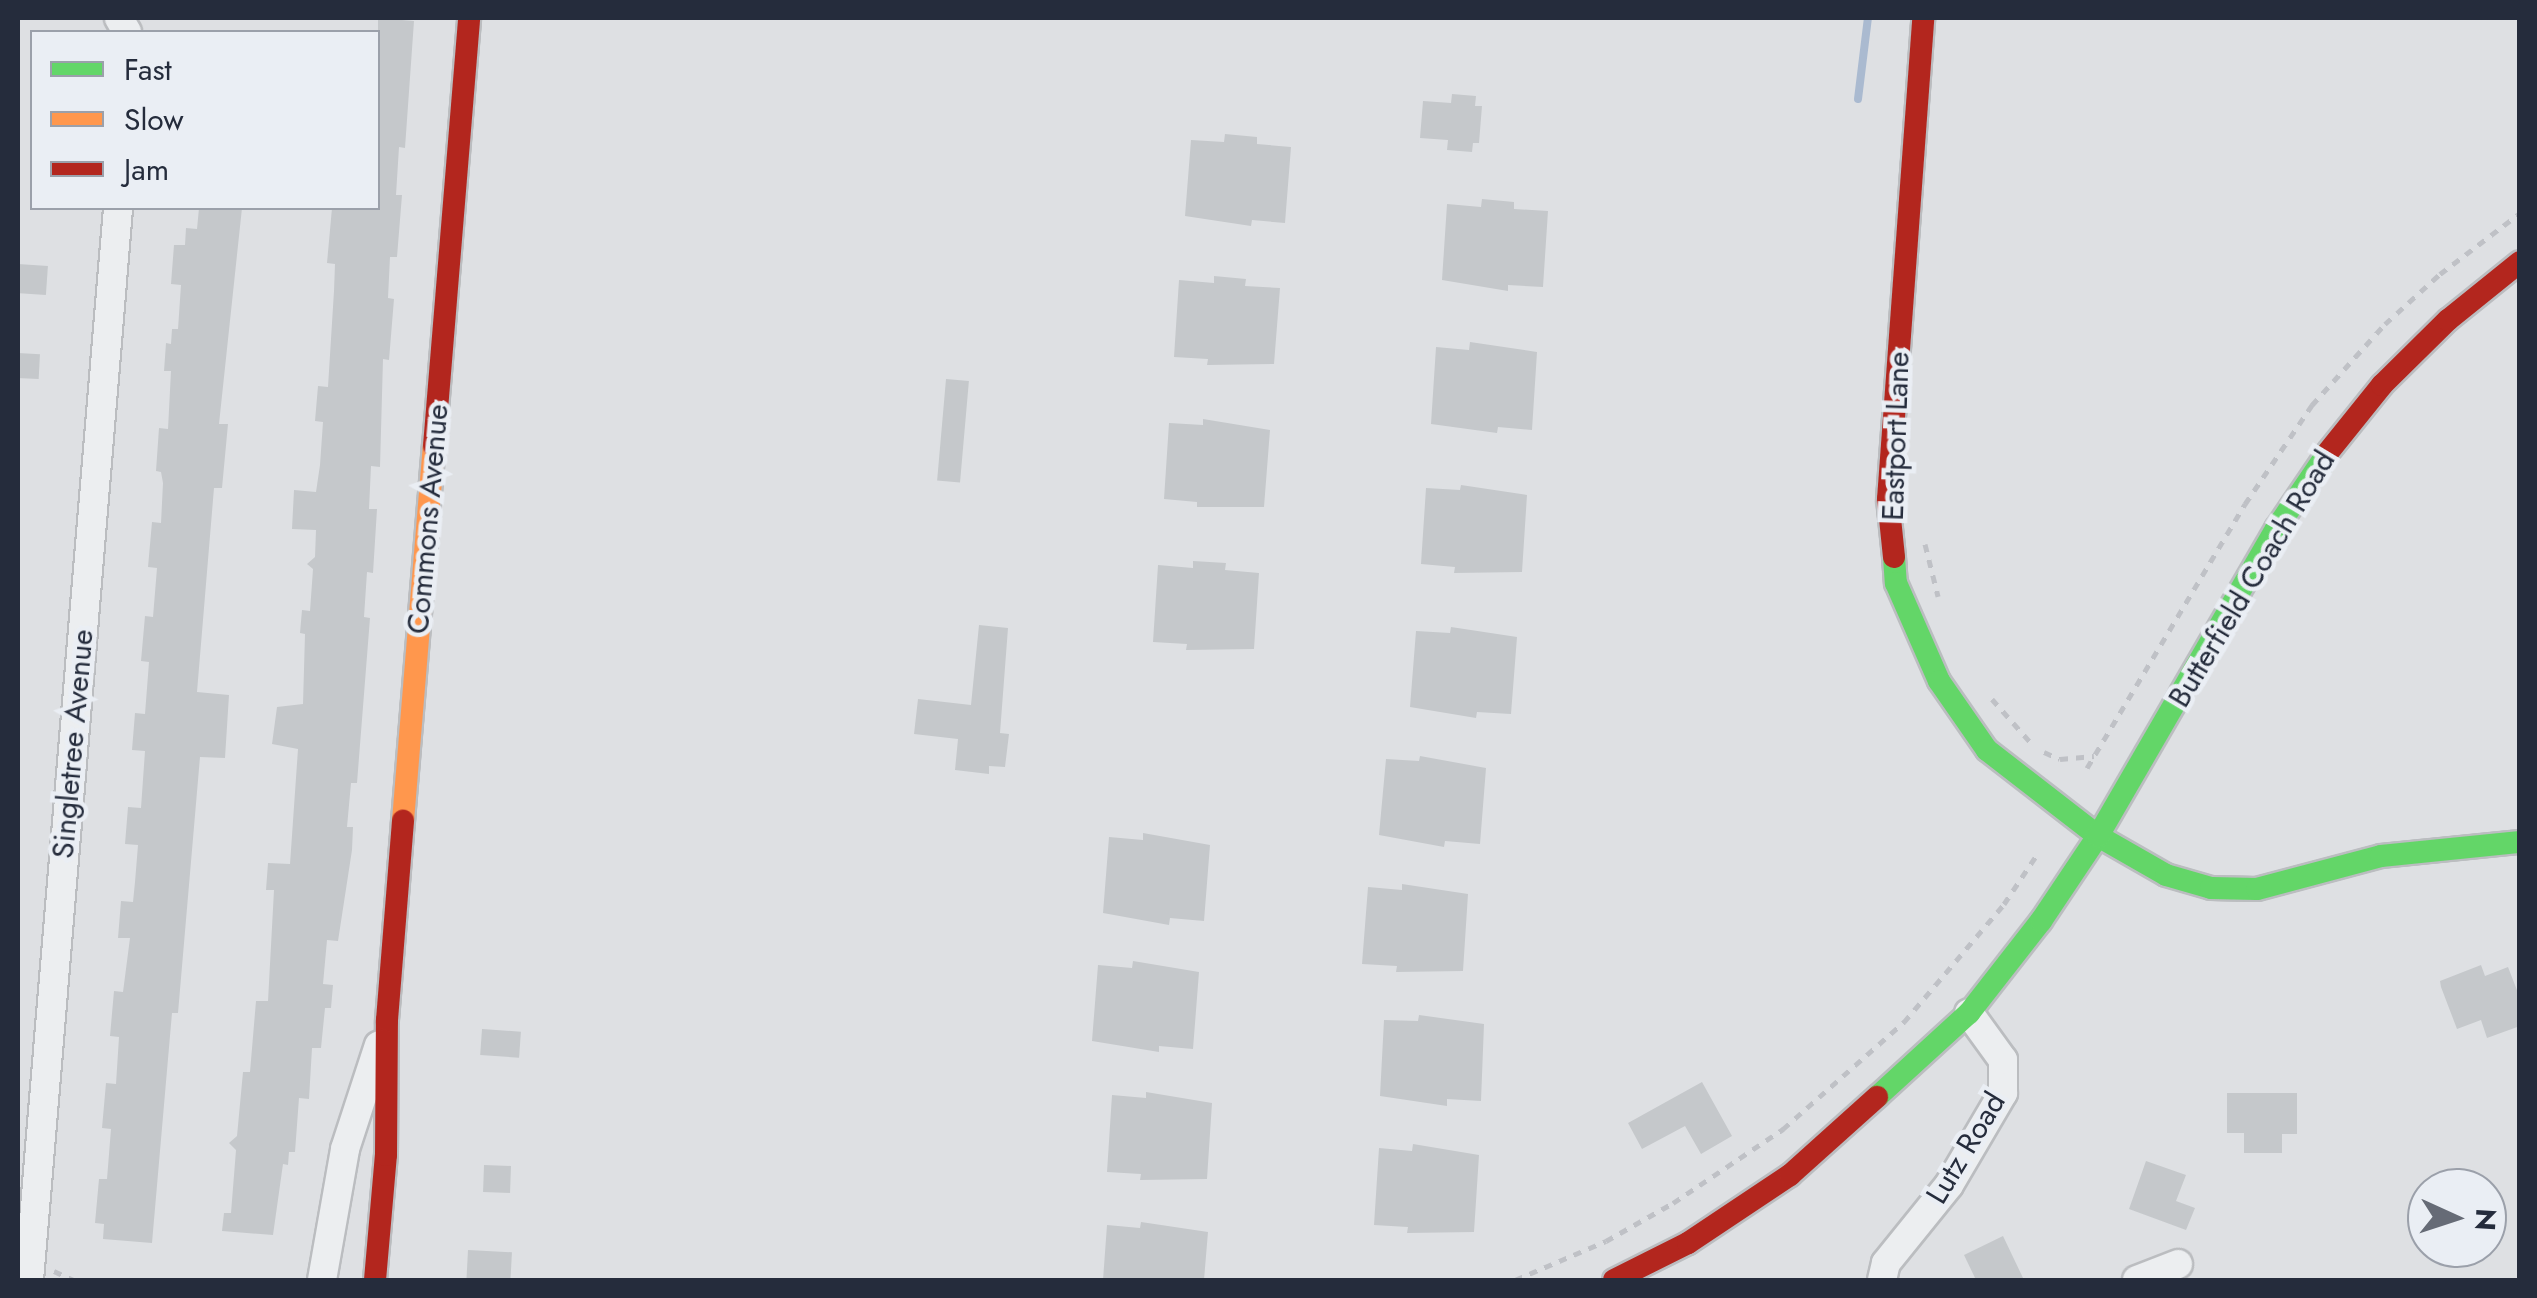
<!DOCTYPE html>
<style>
body{margin:0}
#map{position:relative;width:2537px;height:1298px;overflow:hidden;background:#dee0e3;font-family:Jost,sans-serif}
div>[style]{position:absolute}
[style*='--x']{left:calc(var(--x)*1px);top:calc(var(--y)*1px);width:calc(var(--w)*1px);rotate:calc(var(--a)*1deg)}
.stream>*{height:8px;margin:-4px;padding:0 4px;transform-origin:4px;border-radius:4px;background:#aabad0}
.building>*{inset:0;background:#c5c8cb;transform-origin:0 0}
.path>*{height:5px;margin-top:-2.5px;transform-origin:0;background:repeating-linear-gradient(90deg,#bfc1c6 0 8px,transparent 0 16px)}
.roads{filter:drop-shadow(2px 0 #bbbdc0) drop-shadow(-2px 0 #bbbdc0) drop-shadow(0 2px #bbbdc0) drop-shadow(0 -2px #bbbdc0)}
.street>*{height:28px;margin:-14px;padding:0 14px;transform-origin:14px;border-radius:14px;background:#eceef0}
.fast>*{height:22px;margin:-11px;padding:0 11px;transform-origin:11px;border-radius:11px;background:#63d668}
.slow>*{height:22px;margin:-11px;padding:0 11px;transform-origin:11px;border-radius:11px;background:#ff974d}
.jam>*{height:22px;margin:-11px;padding:0 11px;transform-origin:11px;border-radius:11px;background:#b3261e}
span{translate:-50% -50%;white-space:nowrap;text-align:center;line-height:1.15;-webkit-text-stroke:9px #eaeef4;paint-order:stroke}
.street-label{font-size:30px;color:#252c3c}
.frame{position:absolute;inset:0;border:20px solid #252c3c;pointer-events:none}
.legend{position:absolute;left:30px;top:30px;width:350px;height:180px;box-sizing:border-box;background:#eaeef4;border:2px solid #9ba0aa;margin:0;padding:12px 18px;list-style:none;font-size:30px;color:#252c3c}
.legend li{display:flex;align-items:center;gap:20px;height:50px}
.legend b{width:50px;border:2px solid #9ba0aa}
.north{position:absolute;left:2407px;top:1168px;width:100px;height:100px;box-sizing:border-box;background:#eaeef4;border:2px solid #9ba0aa;border-radius:50%;rotate:93deg;font-size:28px;font-weight:700;line-height:40px;text-align:center;color:#252c3c}
.north::after{content:'';display:block;margin:auto;width:35px;height:45px;background:#666b76;clip-path:polygon(50% 0,100% 100%,50% 72%,0 100%)}
</style>
<div id="map">
<div class="stream">
<i style="--x:1858;--y:99;--w:82;--a:-83"></i>
</div>
<div class="building">
<i style="clip-path:polygon(378px 18px,414px 21px,405px 148px,399px 147px,396px 195px,402px 195px,397px 257px,390px 257px,388px 298px,394px 299px,389px 360px,383px 359px,380px 467px,371px 466px,369px 509px,377px 509px,373px 573px,367px 572px,364px 617px,370px 618px,357px 783px,351px 783px,347px 827px,353px 827px,352px 850px,338px 941px,327px 940px,323px 984px,333px 985px,331px 1008px,325px 1008px,321px 1048px,312px 1048px,309px 1099px,299px 1098px,295px 1152px,289px 1152px,288px 1165px,283px 1164px,273px 1235px,222px 1231px,224px 1213px,231px 1213px,236px 1150px,229px 1143px,237px 1136px,243px 1072px,250px 1072px,256px 1001px,268px 1001px,274px 890px,266px 890px,268px 863px,290px 864px,298px 749px,272px 744px,277px 707px,303px 704px,305px 634px,300px 633px,302px 610px,310px 611px,313px 569px,307px 564px,315px 557px,316px 530px,292px 529px,294px 490px,316px 492px,320px 465px,323px 422px,315px 421px,318px 386px,328px 387px,334px 291px,335px 264px,327px 263px,332px 208px,378px 208px)"></i>
<i style="clip-path:polygon(1452px 94px,1476px 96px,1475px 106px,1482px 106px,1479px 143px,1473px 143px,1472px 152px,1447px 150px,1448px 140px,1420px 138px,1423px 101px,1451px 103px)"></i>
<i style="clip-path:polygon(1225px 134px,1257px 137px,1257px 144px,1291px 147px,1285px 223px,1252px 220px,1251px 226px,1185px 216px,1191px 140px,1224px 142px)"></i>
<i style="clip-path:polygon(1482px 199px,1514px 202px,1514px 209px,1548px 211px,1543px 287px,1508px 285px,1508px 291px,1442px 280px,1447px 204px,1481px 207px)"></i>
<i style="clip-path:polygon(199px 208px,242px 208px,219px 424px,228px 424px,222px 488px,214px 488px,197px 692px,229px 695px,225px 758px,200px 757px,178px 1013px,172px 1013px,152px 1243px,103px 1239px,104px 1224px,95px 1223px,99px 1179px,107px 1179px,111px 1129px,102px 1128px,106px 1083px,116px 1084px,119px 1037px,110px 1036px,114px 991px,123px 992px,130px 938px,118px 938px,121px 901px,133px 902px,135px 882px,138px 845px,125px 844px,128px 807px,141px 808px,145px 751px,132px 750px,135px 713px,145px 714px,149px 662px,141px 661px,145px 616px,153px 617px,157px 568px,148px 567px,152px 522px,161px 523px,163px 483px,161px 472px,156px 471px,159px 428px,168px 429px,171px 371px,164px 371px,166px 343px,171px 344px,172px 329px,178px 329px,181px 285px,171px 284px,174px 245px,185px 245px,186px 228px,197px 229px)"></i>
<i style="left:18px;top:264px;width:30px;height:29px;rotate:4deg"></i>
<i style="clip-path:polygon(1214px 276px,1246px 279px,1245px 286px,1280px 288px,1274px 364px,1207px 365px,1208px 359px,1174px 357px,1179px 280px,1214px 283px)"></i>
<i style="clip-path:polygon(1470px 342px,1537px 352px,1532px 430px,1498px 427px,1497px 433px,1431px 424px,1436px 347px,1469px 350px)"></i>
<i style="left:18px;top:353px;width:22px;height:25px;rotate:3deg"></i>
<i style="left:946px;top:379px;width:23px;height:102px;rotate:5deg"></i>
<i style="clip-path:polygon(1203px 419px,1270px 430px,1264px 507px,1197px 507px,1197px 502px,1164px 499px,1169px 423px,1203px 425px)"></i>
<i style="clip-path:polygon(1461px 485px,1527px 495px,1522px 572px,1454px 573px,1455px 567px,1421px 564px,1426px 488px,1460px 490px)"></i>
<i style="clip-path:polygon(1193px 561px,1226px 563px,1225px 570px,1259px 573px,1254px 649px,1186px 650px,1187px 644px,1153px 642px,1158px 565px,1193px 568px)"></i>
<i style="clip-path:polygon(979px 625px,1008px 628px,1000px 733px,1009px 734px,1005px 767px,989px 766px,989px 774px,955px 770px,958px 739px,914px 734px,918px 699px,971px 705px)"></i>
<i style="clip-path:polygon(1451px 627px,1517px 637px,1511px 714px,1477px 712px,1476px 718px,1410px 707px,1416px 631px,1450px 633px)"></i>
<i style="clip-path:polygon(1420px 756px,1486px 768px,1480px 844px,1445px 841px,1444px 847px,1379px 835px,1386px 759px,1419px 761px)"></i>
<i style="clip-path:polygon(1143px 833px,1210px 845px,1204px 921px,1170px 918px,1169px 925px,1103px 913px,1109px 837px,1143px 840px)"></i>
<i style="clip-path:polygon(1402px 884px,1468px 894px,1463px 971px,1396px 972px,1397px 966px,1362px 964px,1368px 887px,1402px 890px)"></i>
<i style="clip-path:polygon(1133px 961px,1199px 972px,1193px 1049px,1159px 1046px,1159px 1052px,1092px 1041px,1098px 965px,1132px 968px)"></i>
<i style="clip-path:polygon(2481px 965px,2485px 976px,2508px 967px,2520px 998px,2520px 1026px,2487px 1038px,2481px 1020px,2457px 1029px,2441px 987px,2440px 981px)"></i>
<i style="clip-path:polygon(1419px 1015px,1484px 1024px,1481px 1101px,1447px 1099px,1447px 1106px,1380px 1096px,1384px 1020px,1418px 1021px)"></i>
<i style="left:482px;top:1029px;width:39px;height:26px;rotate:4deg"></i>
<i style="clip-path:polygon(1702px 1082px,1732px 1136px,1701px 1154px,1685px 1126px,1642px 1149px,1628px 1123px)"></i>
<i style="clip-path:polygon(1146px 1092px,1212px 1103px,1207px 1179px,1140px 1180px,1141px 1174px,1107px 1172px,1112px 1095px,1146px 1098px)"></i>
<i style="clip-path:polygon(2227px 1093px,2297px 1093px,2297px 1134px,2282px 1134px,2282px 1153px,2244px 1153px,2244px 1133px,2227px 1133px)"></i>
<i style="clip-path:polygon(1413px 1144px,1479px 1155px,1474px 1232px,1407px 1233px,1408px 1227px,1374px 1225px,1379px 1148px,1412px 1151px)"></i>
<i style="clip-path:polygon(2146px 1161px,2186px 1175px,2176px 1201px,2195px 1208px,2186px 1230px,2129px 1209px)"></i>
<i style="left:484px;top:1165px;width:27px;height:27px;rotate:2deg"></i>
<i style="clip-path:polygon(1141px 1222px,1208px 1232px,1204px 1280px,1103px 1280px,1107px 1225px,1140px 1228px)"></i>
<i style="clip-path:polygon(2003px 1236px,2024px 1280px,1976px 1280px,1964px 1255px)"></i>
<i style="left:468px;top:1250px;width:44px;height:30px;rotate:3deg"></i>
</div>
<div class="path">
<i style="--x:1925;--y:544;--w:54;--a:76"></i>
<i style="--x:1992;--y:699;--w:59;--a:48.4"></i>
<i style="--x:2044;--y:752;--w:17;--a:24"></i>
<i style="--x:2060;--y:759;--w:34;--a:-5"></i>
<i style="--x:2087;--y:768;--w:308;--a:-59.1"></i>
<i style="--x:2245;--y:504;--w:120;--a:-55.9"></i>
<i style="--x:2312;--y:405;--w:109;--a:-48"></i>
<i style="--x:2385;--y:324;--w:74;--a:-42.3"></i>
<i style="--x:2440;--y:274;--w:101;--a:-37.3"></i>
<i style="--x:54;--y:1271;--w:21;--a:25"></i>
<i style="--x:1515;--y:1280;--w:99;--a:-23.2"></i>
<i style="--x:1606;--y:1241;--w:77;--a:-29.6"></i>
<i style="--x:1673;--y:1203;--w:133;--a:-33.9"></i>
<i style="--x:1783;--y:1129;--w:162;--a:-41.5"></i>
<i style="--x:1904;--y:1022;--w:155;--a:-49.7"></i>
<i style="--x:2004;--y:904;--w:61;--a:-56.3"></i>
</div>
<div class="roads">
<div class="street">
<i style="--x:119;--y:18;--w:16;--a:60"></i>
<i style="--x:29;--y:1280;--w:1076;--a:-85.25"></i>
<i style="--x:322;--y:1280;--w:133;--a:-80"></i>
<i style="--x:345;--y:1149;--w:109;--a:-71.9"></i>
<i style="--x:1882;--y:1280;--w:17;--a:-77"></i>
<i style="--x:1886;--y:1263;--w:100;--a:-51.1"></i>
<i style="--x:1949;--y:1185;--w:107;--a:-59.6"></i>
<i style="--x:2003;--y:1093;--w:33;--a:-90"></i>
<i style="--x:2003;--y:1060;--w:58;--a:-125.9"></i>
<i style="--x:2137;--y:1280;--w:44;--a:-21.3"></i>
</div>
<div class="fast">
<i style="--x:1894;--y:557;--w:26;--a:86"></i>
<i style="--x:1896;--y:583;--w:107;--a:66.3"></i>
<i style="--x:1939;--y:681;--w:84;--a:55.2"></i>
<i style="--x:1987;--y:750;--w:140;--a:37.8"></i>
<i style="--x:2098;--y:836;--w:78;--a:29.8"></i>
<i style="--x:2166;--y:875;--w:47;--a:16.1"></i>
<i style="--x:2211;--y:888;--w:46;--a:1.2"></i>
<i style="--x:2257;--y:889;--w:128;--a:-14.9"></i>
<i style="--x:2381;--y:856;--w:140;--a:-5.8"></i>
<i style="--x:1877;--y:1097;--w:125;--a:-42.4"></i>
<i style="--x:1969;--y:1013;--w:117;--a:-52"></i>
<i style="--x:2041;--y:921;--w:102;--a:-56.2"></i>
<i style="--x:2098;--y:836;--w:355;--a:-59.9"></i>
<i style="--x:2276;--y:529;--w:94;--a:-55.8"></i>
</div>
<div class="slow">
<i style="--x:403;--y:821;--w:376;--a:-85.3"></i>
</div>
<div class="jam">
<i style="--x:434;--y:446;--w:429;--a:-85.3"></i>
<i style="--x:2329;--y:451;--w:85;--a:-51.2"></i>
<i style="--x:2382;--y:385;--w:93;--a:-44.6"></i>
<i style="--x:2448;--y:320;--w:92;--a:-38.9"></i>
<i style="--x:1894;--y:557;--w:58;--a:-95.9"></i>
<i style="--x:1888;--y:499;--w:482;--a:-85.8"></i>
<i style="--x:375;--y:1280;--w:125;--a:-85"></i>
<i style="--x:386;--y:1155;--w:135;--a:-89.6"></i>
<i style="--x:387;--y:1020;--w:200;--a:-85.4"></i>
<i style="--x:1614;--y:1280;--w:83;--a:-26.6"></i>
<i style="--x:1688;--y:1243;--w:123;--a:-33.7"></i>
<i style="--x:1790;--y:1175;--w:117;--a:-41.9"></i>
</div>
</div>
<div class="street-label">
<span style="left:1896px;top:436px;rotate:-88deg">Eastport Lane</span>
<span style="left:428px;top:519px;rotate:-85deg">Commons Avenue</span>
<span style="left:2252px;top:579px;rotate:-59deg">Butterfield Coach Road</span>
<span style="left:73px;top:744px;rotate:-85deg">Singletree Avenue</span>
<span style="left:1966px;top:1148px;rotate:-59deg">Lutz Road</span>
</div>
<div class="frame"></div>
<ul class="legend">
<li><b style="height:12px;background:#63d668"></b>Fast</li>
<li><b style="height:12px;background:#ff974d"></b>Slow</li>
<li><b style="height:12px;background:#b3261e"></b>Jam</li>
</ul>
<div class="north">N</div>
</div>
